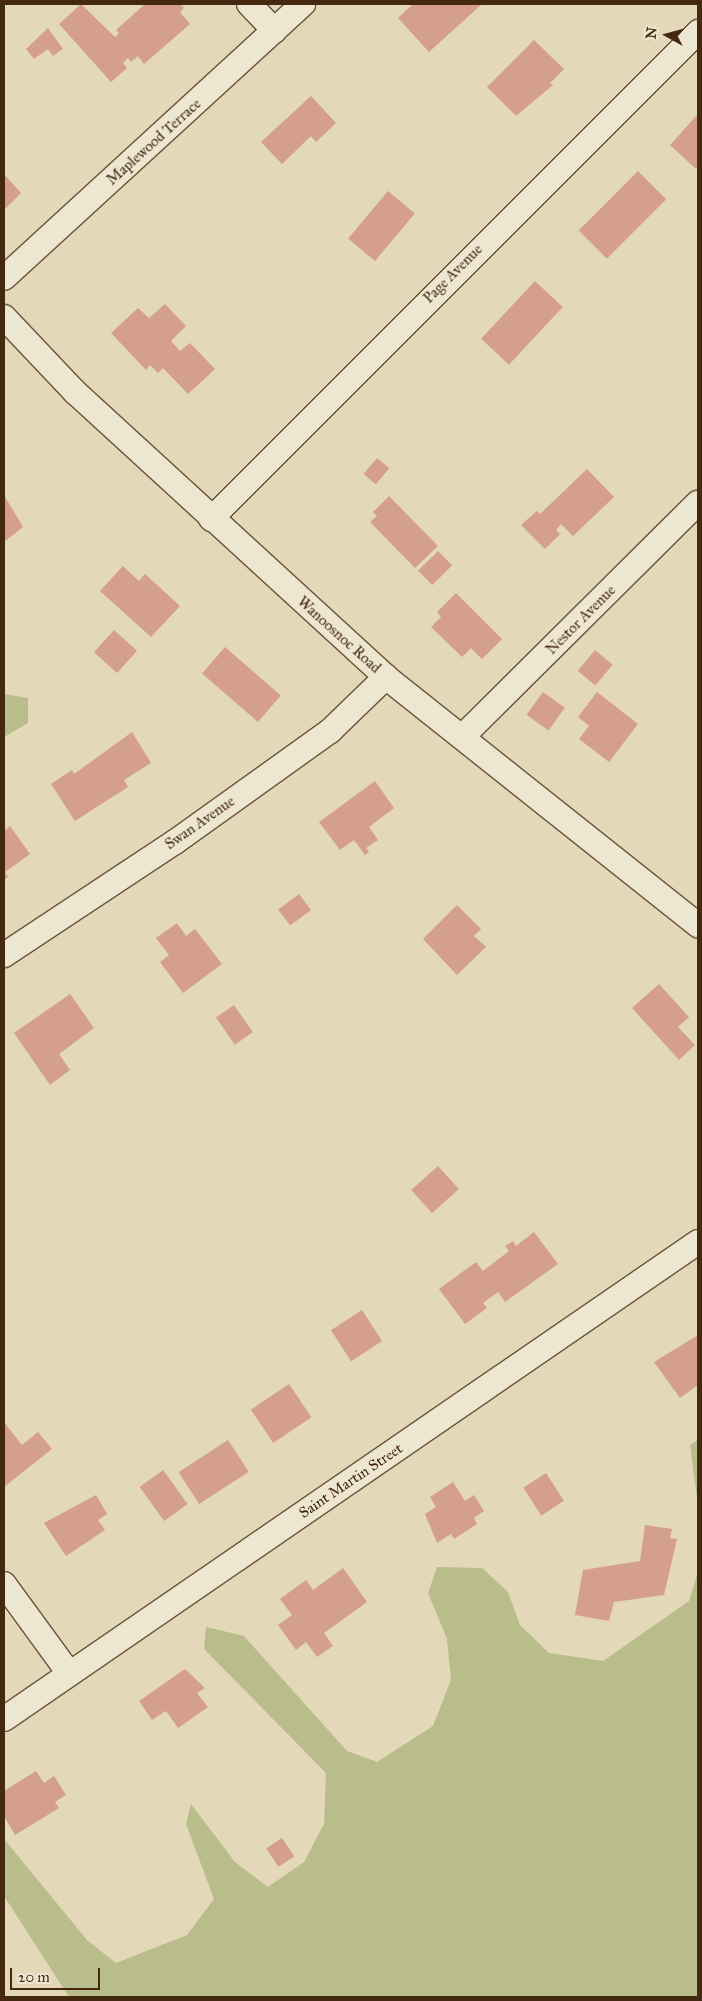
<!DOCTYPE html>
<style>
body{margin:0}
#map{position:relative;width:702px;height:2001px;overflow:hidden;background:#e3d8b8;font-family:"IM FELL Great Primer",serif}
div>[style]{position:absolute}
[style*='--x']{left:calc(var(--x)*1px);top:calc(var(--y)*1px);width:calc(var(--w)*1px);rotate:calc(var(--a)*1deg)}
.green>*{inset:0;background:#b9bd8b}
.building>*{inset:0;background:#d59f8e;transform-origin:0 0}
.roads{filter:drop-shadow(1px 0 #6c543a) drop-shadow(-1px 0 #6c543a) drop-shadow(0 1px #6c543a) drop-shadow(0 -1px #6c543a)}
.minor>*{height:24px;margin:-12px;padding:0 12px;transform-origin:12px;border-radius:12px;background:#ede6d1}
span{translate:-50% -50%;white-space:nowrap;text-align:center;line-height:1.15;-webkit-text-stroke:4.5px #ede6d1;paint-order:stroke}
.street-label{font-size:15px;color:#442810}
.frame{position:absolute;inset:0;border:5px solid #442810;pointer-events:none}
.north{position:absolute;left:642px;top:10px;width:50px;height:50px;-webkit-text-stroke:4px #ede6d1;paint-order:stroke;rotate:277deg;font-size:14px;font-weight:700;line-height:20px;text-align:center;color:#442810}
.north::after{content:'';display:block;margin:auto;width:18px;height:22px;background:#442810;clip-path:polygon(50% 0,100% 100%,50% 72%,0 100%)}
.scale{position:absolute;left:10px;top:1968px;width:90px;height:22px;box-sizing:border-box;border:2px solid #442810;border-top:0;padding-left:6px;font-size:15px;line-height:18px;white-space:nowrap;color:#442810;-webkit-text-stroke:4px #ede6d1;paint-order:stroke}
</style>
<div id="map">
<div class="green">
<i style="clip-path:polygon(4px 694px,28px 698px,28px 723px,4px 737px)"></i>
<i style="clip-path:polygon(698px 1440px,698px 1505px,690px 1445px)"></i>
<i style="clip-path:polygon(437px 1567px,482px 1568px,508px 1592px,520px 1625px,549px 1653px,603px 1661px,689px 1601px,698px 1572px,698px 1997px,69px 1997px,4px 1896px,4px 1839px,87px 1940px,116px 1963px,187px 1935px,214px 1899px,186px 1824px,191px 1804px,235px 1862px,268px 1887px,304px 1862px,324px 1824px,326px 1773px,204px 1649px,206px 1627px,244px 1636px,347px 1751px,377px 1762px,433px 1726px,451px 1680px,447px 1639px,428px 1593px)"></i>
</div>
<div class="building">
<i style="clip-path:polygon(81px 4px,115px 37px,119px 33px,116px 30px,145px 4px,180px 4px,184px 8px,180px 12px,190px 24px,144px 64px,138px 56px,131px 62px,128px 58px,123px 63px,127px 68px,111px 82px,59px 24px)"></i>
<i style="clip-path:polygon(413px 4px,482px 4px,429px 52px,398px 18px)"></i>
<i style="clip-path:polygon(48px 28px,63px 49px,53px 56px,48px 49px,34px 59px,26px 49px)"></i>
<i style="clip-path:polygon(534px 40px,564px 69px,550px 83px,553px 85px,516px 116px,487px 87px)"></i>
<i style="clip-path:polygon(311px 96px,336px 123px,316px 142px,311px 136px,282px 164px,261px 142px)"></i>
<i style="clip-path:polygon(698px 114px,698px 166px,696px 169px,670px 145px)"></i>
<i style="left:638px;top:171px;width:40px;height:84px;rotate:45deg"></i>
<i style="clip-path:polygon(4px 174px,21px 193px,4px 210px)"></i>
<i style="left:388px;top:191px;width:35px;height:62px;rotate:40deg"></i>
<i style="left:535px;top:281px;width:38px;height:79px;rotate:43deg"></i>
<i style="clip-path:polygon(165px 304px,186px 326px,171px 341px,180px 351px,190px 343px,215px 369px,188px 394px,163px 368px,158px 373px,150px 365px,146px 370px,111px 333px,138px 308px,149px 318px)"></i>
<i style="left:377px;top:458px;width:16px;height:21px;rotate:40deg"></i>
<i style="clip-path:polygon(587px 469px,614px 497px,573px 536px,561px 524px,556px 530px,560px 534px,545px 549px,521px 525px,537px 511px,540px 514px)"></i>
<i style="clip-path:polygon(4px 495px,23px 527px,4px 542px)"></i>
<i style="clip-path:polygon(389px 496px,438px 546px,415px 568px,370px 522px,377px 516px,373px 512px)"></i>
<i style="left:438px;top:551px;width:20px;height:28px;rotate:45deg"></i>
<i style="clip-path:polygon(123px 566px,139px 581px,145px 574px,180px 606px,151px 637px,100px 591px)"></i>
<i style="clip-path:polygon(456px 593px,502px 639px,482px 659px,471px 648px,462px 657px,431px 627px,441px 617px,437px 612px)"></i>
<i style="left:114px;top:630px;width:31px;height:30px;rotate:42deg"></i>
<i style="left:225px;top:647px;width:74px;height:35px;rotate:41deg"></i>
<i style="left:595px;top:650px;width:23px;height:27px;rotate:40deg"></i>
<i style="left:543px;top:692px;width:27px;height:28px;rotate:36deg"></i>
<i style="clip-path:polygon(597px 692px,638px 724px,609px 762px,579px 739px,589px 726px,578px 717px)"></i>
<i style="clip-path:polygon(132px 732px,151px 763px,124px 780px,128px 787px,75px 821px,51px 784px,72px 770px,74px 774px)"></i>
<i style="clip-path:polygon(375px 781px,394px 808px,369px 827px,378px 840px,366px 848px,369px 852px,365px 855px,354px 840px,340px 850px,319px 822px)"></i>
<i style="clip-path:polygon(10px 826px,30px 854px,5px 872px,8px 877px,4px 880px,4px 831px)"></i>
<i style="left:299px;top:894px;width:20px;height:26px;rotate:53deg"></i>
<i style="clip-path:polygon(457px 905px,481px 929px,474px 936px,486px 947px,457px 975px,423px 939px)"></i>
<i style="clip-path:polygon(177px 923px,186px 936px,195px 929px,222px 964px,183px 993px,160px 962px,169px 955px,156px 938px)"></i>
<i style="clip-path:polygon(659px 984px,689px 1017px,678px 1027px,695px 1045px,679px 1060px,632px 1008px)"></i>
<i style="clip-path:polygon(70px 994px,94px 1028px,59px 1054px,70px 1070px,50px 1085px,14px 1033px)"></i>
<i style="left:234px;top:1005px;width:33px;height:22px;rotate:55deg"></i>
<i style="left:438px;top:1166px;width:31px;height:36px;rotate:48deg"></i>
<i style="clip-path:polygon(534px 1232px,558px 1264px,505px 1302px,498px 1292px,483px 1303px,487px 1308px,465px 1324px,439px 1289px,476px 1262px,483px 1271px,509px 1251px,505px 1246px,513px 1241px,516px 1246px)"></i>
<i style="left:362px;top:1310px;width:37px;height:37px;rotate:57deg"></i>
<i style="clip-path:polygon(698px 1335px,698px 1385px,680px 1398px,654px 1362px)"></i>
<i style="left:289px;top:1384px;width:40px;height:46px;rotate:56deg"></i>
<i style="clip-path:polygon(4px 1422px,22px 1445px,38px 1432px,52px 1449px,4px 1487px)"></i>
<i style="left:228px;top:1440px;width:38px;height:59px;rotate:57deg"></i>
<i style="left:163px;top:1470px;width:42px;height:29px;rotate:54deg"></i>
<i style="left:546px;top:1473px;width:33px;height:27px;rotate:57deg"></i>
<i style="clip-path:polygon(453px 1482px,465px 1501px,474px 1495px,484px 1511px,474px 1518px,477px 1524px,454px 1539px,451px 1534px,437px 1543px,425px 1514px,436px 1507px,430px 1497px)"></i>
<i style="clip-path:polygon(96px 1495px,107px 1514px,98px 1520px,105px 1530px,66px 1556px,44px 1523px)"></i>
<i style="clip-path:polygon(645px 1525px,672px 1529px,670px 1538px,677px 1539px,664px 1595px,614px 1602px,609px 1621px,575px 1615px,583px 1570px,640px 1561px)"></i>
<i style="clip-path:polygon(343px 1568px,367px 1602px,324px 1633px,333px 1646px,317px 1657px,306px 1642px,296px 1650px,278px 1625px,292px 1615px,280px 1599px,306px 1580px,313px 1590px)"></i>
<i style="clip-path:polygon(185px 1669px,205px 1688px,197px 1693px,208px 1707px,178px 1728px,166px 1711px,152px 1720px,139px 1701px)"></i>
<i style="clip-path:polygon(36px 1771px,44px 1783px,54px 1776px,66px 1795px,55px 1802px,59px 1808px,15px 1835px,4px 1816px,4px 1791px)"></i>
<i style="left:282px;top:1838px;width:22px;height:19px;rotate:56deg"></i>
</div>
<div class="roads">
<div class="minor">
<i style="--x:249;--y:4;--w:37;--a:46"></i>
<i style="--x:4;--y:278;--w:406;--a:-42.5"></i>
<i style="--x:4;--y:317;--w:103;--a:46.6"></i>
<i style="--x:75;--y:392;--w:422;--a:42.5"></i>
<i style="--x:386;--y:677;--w:399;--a:38.5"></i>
<i style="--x:211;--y:519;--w:689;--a:-45"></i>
<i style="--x:463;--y:736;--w:331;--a:-44.8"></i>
<i style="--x:4;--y:955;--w:205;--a:-33.5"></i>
<i style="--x:175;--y:842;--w:191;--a:-35.6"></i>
<i style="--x:330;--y:731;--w:78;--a:-44"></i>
<i style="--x:4;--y:1584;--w:110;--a:53.9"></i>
<i style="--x:4;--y:1719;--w:842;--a:-34.5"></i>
</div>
</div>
<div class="street-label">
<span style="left:154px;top:142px;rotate:-42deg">Maplewood Terrace</span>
<span style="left:453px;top:274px;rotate:-45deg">Page Avenue</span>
<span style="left:581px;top:620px;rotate:-45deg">Nestor Avenue</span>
<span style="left:339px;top:635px;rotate:42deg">Wanoosnoc Road</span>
<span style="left:200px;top:823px;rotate:-35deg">Swan Avenue</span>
<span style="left:351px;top:1481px;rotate:-34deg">Saint Martin Street</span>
</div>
<div class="frame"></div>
<div class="north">N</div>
<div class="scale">20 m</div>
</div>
